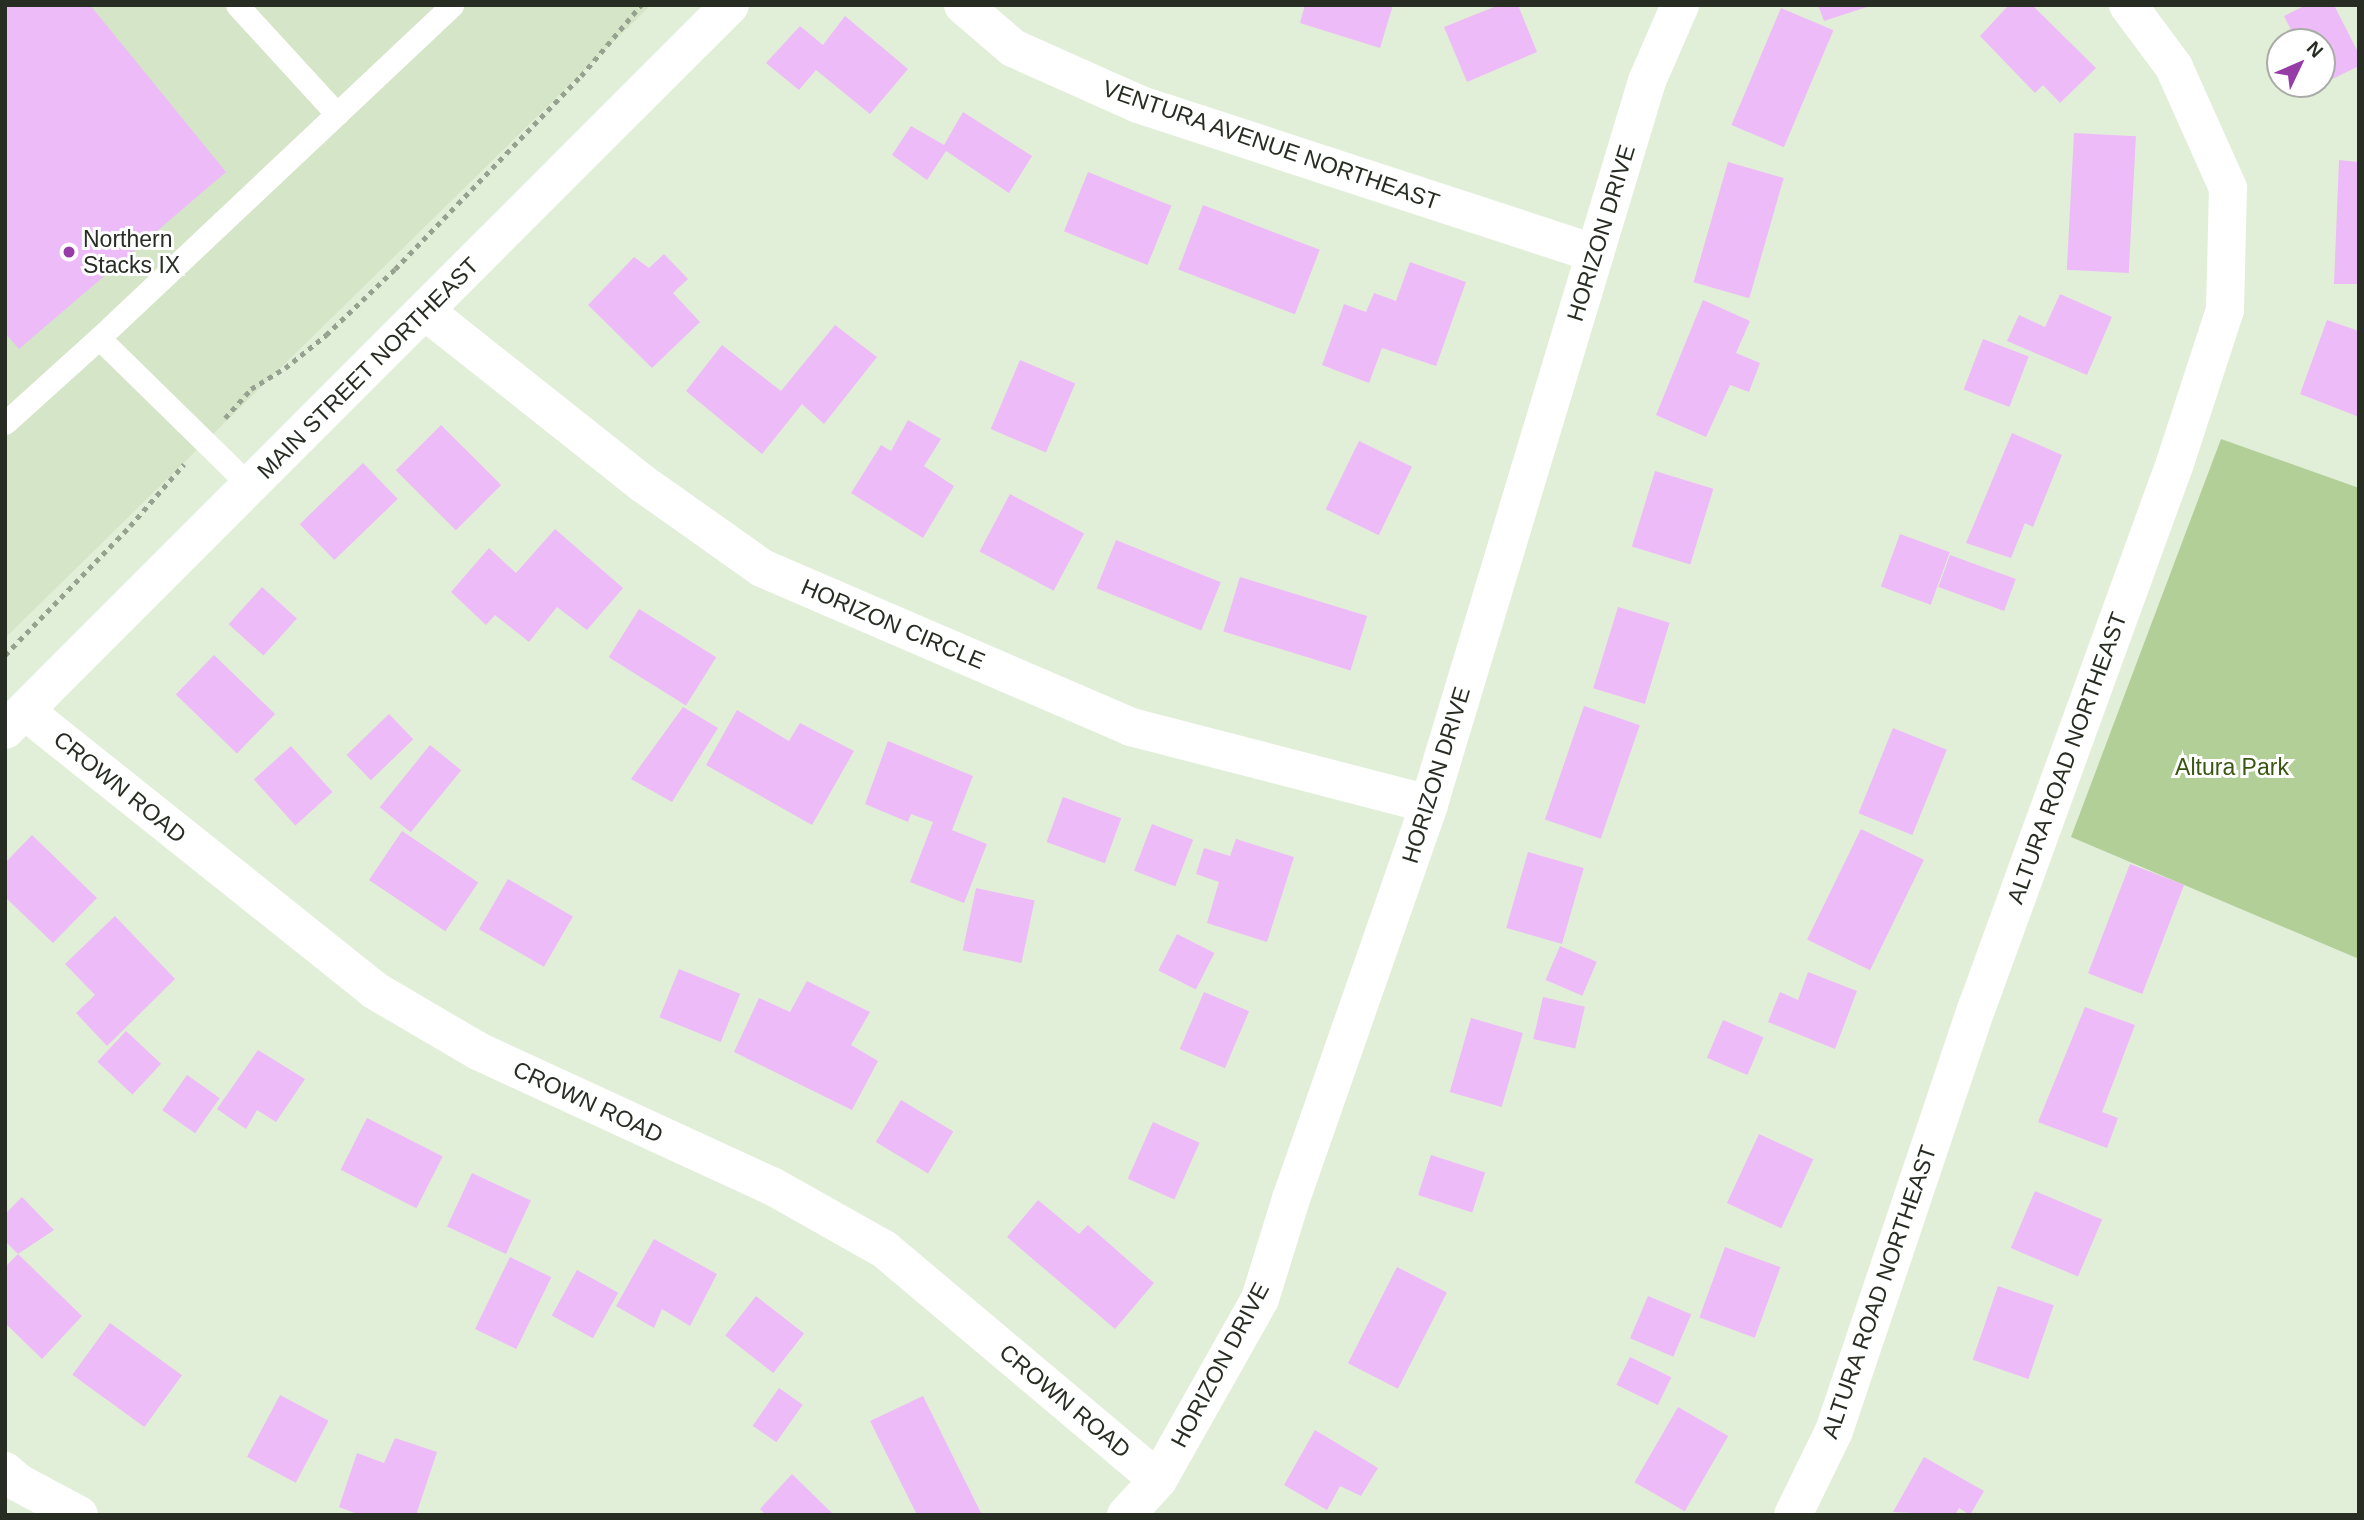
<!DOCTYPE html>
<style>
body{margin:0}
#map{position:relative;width:2364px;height:1520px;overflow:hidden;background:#e2efd8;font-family:Helvetica,sans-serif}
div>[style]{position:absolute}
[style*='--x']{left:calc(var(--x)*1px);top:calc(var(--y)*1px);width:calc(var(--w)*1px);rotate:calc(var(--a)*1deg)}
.built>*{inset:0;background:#d5e5c7}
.green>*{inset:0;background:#b2cf98}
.building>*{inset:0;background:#edbbf7;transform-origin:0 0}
.path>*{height:4.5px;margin-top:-2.25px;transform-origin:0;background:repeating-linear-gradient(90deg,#97a18f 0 5px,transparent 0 10px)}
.service>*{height:23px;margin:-11.5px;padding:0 11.5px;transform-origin:11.5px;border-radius:11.5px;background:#fff}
.minor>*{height:38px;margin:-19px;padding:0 19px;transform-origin:19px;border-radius:19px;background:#fff}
.tertiary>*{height:38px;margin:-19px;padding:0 19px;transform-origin:19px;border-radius:19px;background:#fff}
.dots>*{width:19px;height:19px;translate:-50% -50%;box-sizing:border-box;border:4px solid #fff;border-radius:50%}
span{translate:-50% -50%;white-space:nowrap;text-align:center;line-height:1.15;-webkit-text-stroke:6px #fff;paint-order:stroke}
.street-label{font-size:23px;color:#282d24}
.poi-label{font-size:23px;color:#282d24}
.left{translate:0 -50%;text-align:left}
.park-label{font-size:23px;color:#395712}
.frame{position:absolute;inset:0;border:7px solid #282d24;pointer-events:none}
.north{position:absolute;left:2266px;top:28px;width:70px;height:70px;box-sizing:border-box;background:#fff;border:2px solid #a9aba7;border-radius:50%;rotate:46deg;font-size:19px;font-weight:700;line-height:28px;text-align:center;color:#282d24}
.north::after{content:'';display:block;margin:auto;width:24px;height:32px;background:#953ca7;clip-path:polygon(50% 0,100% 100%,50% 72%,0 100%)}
</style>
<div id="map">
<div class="built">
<i style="clip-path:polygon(5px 5px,651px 5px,5px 638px)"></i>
</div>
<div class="green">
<i style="clip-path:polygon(2221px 439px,2359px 488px,2359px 959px,2071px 837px)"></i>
</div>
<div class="building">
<i style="clip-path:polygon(5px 5px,90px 5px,226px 172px,19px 349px,5px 333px)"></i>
<i style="clip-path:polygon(1305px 5px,1393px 5px,1380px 48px,1300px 23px)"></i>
<i style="clip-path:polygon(1499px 5px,1518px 5px,1537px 52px,1467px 82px,1444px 27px)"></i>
<i style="clip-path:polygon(1818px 5px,1870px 5px,1870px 6px,1824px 21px)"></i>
<i style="clip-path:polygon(2009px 5px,2032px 5px,2096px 68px,2060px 103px,2043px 85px,2035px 93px,1980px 36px)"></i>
<i style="clip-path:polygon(2306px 5px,2334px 5px,2359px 54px,2359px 66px,2322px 84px,2322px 42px,2297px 42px,2284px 16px)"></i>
<i style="left:1781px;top:8px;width:57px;height:127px;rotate:23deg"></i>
<i style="clip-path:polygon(845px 16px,908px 69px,870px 114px,816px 70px,799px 90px,766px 63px,800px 26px,823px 45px)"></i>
<i style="clip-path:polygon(963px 112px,1032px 156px,1009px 193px,946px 151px,927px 180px,892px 155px,911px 126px,944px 145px)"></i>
<i style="left:2074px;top:133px;width:62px;height:137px;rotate:3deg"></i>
<i style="clip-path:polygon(2339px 160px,2359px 162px,2359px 284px,2334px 284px)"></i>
<i style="left:1728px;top:162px;width:58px;height:125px;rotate:16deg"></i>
<i style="left:1088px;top:172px;width:90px;height:64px;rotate:22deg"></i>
<i style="left:1203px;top:205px;width:125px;height:69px;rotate:21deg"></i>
<i style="clip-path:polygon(664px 254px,688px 279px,673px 293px,700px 322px,652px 368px,588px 305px,634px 257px,649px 268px)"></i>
<i style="clip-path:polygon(1410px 262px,1466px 282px,1436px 366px,1382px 348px,1369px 383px,1322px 365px,1344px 304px,1366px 312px,1374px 293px,1396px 301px)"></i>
<i style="clip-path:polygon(2060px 294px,2112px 317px,2087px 375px,2007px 341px,2019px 315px,2045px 327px)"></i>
<i style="clip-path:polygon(1703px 300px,1750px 321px,1736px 353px,1760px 363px,1749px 392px,1730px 385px,1706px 437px,1656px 415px)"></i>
<i style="clip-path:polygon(2327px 320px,2359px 331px,2359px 417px,2300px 394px)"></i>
<i style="clip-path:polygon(835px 325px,877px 357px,824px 424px,802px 404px,762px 454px,686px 391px,722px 345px,781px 391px)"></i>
<i style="left:1983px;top:339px;width:49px;height:54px;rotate:21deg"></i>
<i style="left:1020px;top:360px;width:60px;height:75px;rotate:23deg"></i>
<i style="clip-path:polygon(908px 420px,941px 439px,924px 466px,954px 486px,923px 538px,851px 493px,881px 445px,891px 451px)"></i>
<i style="left:441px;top:425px;width:85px;height:64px;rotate:45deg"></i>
<i style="clip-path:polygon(2012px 433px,2062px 455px,2033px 527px,2025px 523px,2011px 558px,1966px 543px)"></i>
<i style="left:1359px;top:441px;width:59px;height:76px;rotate:26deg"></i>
<i style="left:363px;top:463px;width:50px;height:88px;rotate:46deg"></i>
<i style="left:1655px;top:471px;width:61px;height:79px;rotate:17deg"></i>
<i style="left:1010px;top:494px;width:84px;height:65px;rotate:28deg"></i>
<i style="clip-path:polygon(555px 529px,623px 588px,587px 630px,557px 607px,529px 642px,495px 615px,486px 625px,451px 592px,489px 548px,516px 573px)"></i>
<i style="left:1900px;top:534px;width:53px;height:56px;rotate:20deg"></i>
<i style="left:1116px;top:540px;width:113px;height:52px;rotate:22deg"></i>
<i style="left:1950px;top:555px;width:70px;height:34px;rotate:20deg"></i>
<i style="left:1240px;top:577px;width:133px;height:57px;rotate:17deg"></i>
<i style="left:262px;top:587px;width:47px;height:50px;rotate:42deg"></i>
<i style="left:1618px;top:607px;width:54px;height:85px;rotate:17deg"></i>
<i style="left:639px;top:609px;width:91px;height:57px;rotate:32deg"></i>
<i style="left:214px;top:655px;width:85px;height:55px;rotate:44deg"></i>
<i style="left:1584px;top:706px;width:59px;height:120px;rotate:19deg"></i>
<i style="clip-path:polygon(683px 707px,718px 728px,672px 802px,631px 779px)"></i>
<i style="clip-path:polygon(737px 710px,789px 741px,800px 723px,854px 751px,812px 825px,706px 765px)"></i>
<i style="left:389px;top:714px;width:35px;height:59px;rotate:46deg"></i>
<i style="left:1893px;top:728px;width:58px;height:92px;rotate:22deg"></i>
<i style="clip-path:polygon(888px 741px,973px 776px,952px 830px,987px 844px,964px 903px,910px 882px,933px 822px,911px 814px,908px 822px,865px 804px)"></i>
<i style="left:430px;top:745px;width:40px;height:80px;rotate:39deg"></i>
<i style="left:291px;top:746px;width:62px;height:50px;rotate:48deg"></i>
<i style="left:1063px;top:797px;width:62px;height:48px;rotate:20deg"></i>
<i style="left:1152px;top:824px;width:44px;height:50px;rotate:21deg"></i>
<i style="left:1861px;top:829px;width:70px;height:123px;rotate:26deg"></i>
<i style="left:402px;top:831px;width:92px;height:59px;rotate:34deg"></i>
<i style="clip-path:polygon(32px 835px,97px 898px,53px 943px,5px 897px,5px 863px)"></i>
<i style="clip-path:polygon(1236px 839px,1294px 857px,1267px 942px,1207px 923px,1219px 882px,1196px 874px,1204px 848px,1230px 856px)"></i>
<i style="left:1528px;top:852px;width:58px;height:79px;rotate:16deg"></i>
<i style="left:2130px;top:864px;width:58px;height:117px;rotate:21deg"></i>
<i style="left:508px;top:879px;width:75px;height:58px;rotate:30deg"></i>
<i style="left:976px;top:888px;width:60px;height:64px;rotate:12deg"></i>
<i style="clip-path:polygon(115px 916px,175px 979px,107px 1046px,76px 1013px,95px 995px,65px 964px)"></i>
<i style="left:1177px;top:934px;width:42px;height:41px;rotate:27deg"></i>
<i style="left:1560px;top:946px;width:40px;height:37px;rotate:23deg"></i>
<i style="left:679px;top:969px;width:66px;height:52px;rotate:22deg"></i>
<i style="clip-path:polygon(1808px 972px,1857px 991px,1835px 1049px,1768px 1022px,1780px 992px,1798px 1000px)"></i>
<i style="clip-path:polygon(807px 981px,870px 1012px,851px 1045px,878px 1061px,852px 1110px,734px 1052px,759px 998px,790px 1012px)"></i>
<i style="left:1204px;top:992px;width:49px;height:62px;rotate:23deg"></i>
<i style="left:1543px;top:997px;width:43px;height:43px;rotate:13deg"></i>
<i style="clip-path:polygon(2085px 1007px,2135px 1025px,2102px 1112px,2118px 1118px,2107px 1148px,2038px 1122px)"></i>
<i style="left:1471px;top:1018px;width:54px;height:77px;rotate:16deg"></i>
<i style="left:1723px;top:1020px;width:44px;height:41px;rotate:23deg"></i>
<i style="left:126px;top:1031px;width:48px;height:42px;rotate:43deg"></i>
<i style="clip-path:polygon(258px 1050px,305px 1079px,276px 1122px,257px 1110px,246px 1129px,217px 1109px)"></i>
<i style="left:187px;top:1075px;width:40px;height:43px;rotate:35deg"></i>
<i style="left:901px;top:1100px;width:61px;height:49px;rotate:31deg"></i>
<i style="left:367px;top:1118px;width:85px;height:58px;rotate:27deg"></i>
<i style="left:1153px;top:1122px;width:51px;height:62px;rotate:24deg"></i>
<i style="left:1759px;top:1134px;width:60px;height:76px;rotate:25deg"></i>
<i style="left:1431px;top:1155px;width:57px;height:42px;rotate:18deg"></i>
<i style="left:472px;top:1173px;width:65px;height:59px;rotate:25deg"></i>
<i style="left:2035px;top:1191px;width:73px;height:62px;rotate:23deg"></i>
<i style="clip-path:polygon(22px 1197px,54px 1230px,18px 1254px,5px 1241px,5px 1214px)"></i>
<i style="clip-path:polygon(1038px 1200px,1079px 1234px,1088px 1225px,1154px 1283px,1115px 1329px,1007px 1237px)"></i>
<i style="clip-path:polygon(654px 1239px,717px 1274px,690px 1326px,662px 1309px,654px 1328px,616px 1306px)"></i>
<i style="left:1725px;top:1247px;width:59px;height:75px;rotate:20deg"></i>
<i style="clip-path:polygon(18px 1254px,82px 1316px,42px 1359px,5px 1323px,5px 1267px)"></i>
<i style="left:510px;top:1257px;width:46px;height:80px;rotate:26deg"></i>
<i style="left:1397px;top:1267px;width:56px;height:108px;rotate:27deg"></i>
<i style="left:577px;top:1270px;width:47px;height:52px;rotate:29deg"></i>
<i style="left:1998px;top:1286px;width:59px;height:78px;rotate:19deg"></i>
<i style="left:756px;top:1296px;width:61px;height:50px;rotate:38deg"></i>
<i style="left:1648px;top:1296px;width:47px;height:46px;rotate:23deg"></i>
<i style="left:110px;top:1323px;width:89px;height:64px;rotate:36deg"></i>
<i style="left:1630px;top:1357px;width:46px;height:31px;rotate:26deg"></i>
<i style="left:779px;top:1388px;width:29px;height:46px;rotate:35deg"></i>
<i style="left:280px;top:1395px;width:55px;height:70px;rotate:28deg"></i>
<i style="clip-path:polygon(923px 1396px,982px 1515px,917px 1515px,870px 1421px)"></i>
<i style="left:1678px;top:1407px;width:58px;height:87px;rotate:30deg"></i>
<i style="clip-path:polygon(1315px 1430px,1378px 1468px,1361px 1496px,1340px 1486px,1327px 1510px,1284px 1485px)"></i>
<i style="clip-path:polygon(395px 1438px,437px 1452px,416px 1515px,360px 1515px,339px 1507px,357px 1453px,384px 1463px)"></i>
<i style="clip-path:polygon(1924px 1457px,1984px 1491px,1970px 1515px,1959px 1508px,1955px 1515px,1893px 1512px)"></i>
<i style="clip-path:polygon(792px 1474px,834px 1515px,766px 1515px,760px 1509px)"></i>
</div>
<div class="path">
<i style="--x:225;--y:418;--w:39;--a:-48"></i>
<i style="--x:251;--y:389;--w:40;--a:-32"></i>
<i style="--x:285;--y:368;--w:53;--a:-38.8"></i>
<i style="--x:326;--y:335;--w:95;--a:-43.7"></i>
<i style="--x:395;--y:269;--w:268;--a:-46.1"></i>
<i style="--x:581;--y:76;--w:93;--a:-49.8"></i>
<i style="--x:5;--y:655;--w:180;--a:-45.9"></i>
<i style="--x:130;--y:526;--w:82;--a:-48.9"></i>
</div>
<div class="service">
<i style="--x:237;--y:5;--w:148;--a:47.5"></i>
<i style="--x:99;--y:338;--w:485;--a:-43.3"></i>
<i style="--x:5;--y:423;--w:127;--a:-42.1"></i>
<i style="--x:99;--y:338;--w:213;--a:44.4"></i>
</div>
<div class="minor">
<i style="--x:963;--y:5;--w:66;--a:40.7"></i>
<i style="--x:1013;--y:48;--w:137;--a:24.1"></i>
<i style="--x:1138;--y:104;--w:481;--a:18.1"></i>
<i style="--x:425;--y:311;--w:277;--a:38.4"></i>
<i style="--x:642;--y:483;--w:147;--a:35.3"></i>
<i style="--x:762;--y:568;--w:402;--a:23.3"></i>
<i style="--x:1131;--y:727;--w:308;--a:14.5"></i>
<i style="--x:25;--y:711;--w:447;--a:38.6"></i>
<i style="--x:374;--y:990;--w:121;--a:30.4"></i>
<i style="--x:478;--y:1051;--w:324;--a:24.7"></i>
<i style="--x:772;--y:1186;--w:129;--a:29.4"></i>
<i style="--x:884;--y:1249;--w:358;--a:40.1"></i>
<i style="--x:1126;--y:1515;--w:47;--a:-47.6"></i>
<i style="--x:1158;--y:1480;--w:208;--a:-60.6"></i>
<i style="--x:1260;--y:1299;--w:105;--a:-72.8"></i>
<i style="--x:1291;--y:1199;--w:418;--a:-70.7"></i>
<i style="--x:1429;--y:804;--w:755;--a:-73.22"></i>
<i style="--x:1647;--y:81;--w:83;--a:-66.5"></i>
<i style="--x:1793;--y:1515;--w:93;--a:-64"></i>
<i style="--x:1834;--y:1431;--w:447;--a:-71.4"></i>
<i style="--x:1977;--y:1007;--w:579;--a:-70"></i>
<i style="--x:2175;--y:463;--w:161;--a:-71.9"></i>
<i style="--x:2225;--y:310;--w:122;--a:-88.6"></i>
<i style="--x:2228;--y:188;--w:133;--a:-114.1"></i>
<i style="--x:2174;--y:67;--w:77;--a:-126.6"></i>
</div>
<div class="tertiary">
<i style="--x:5;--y:730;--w:1025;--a:-45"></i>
<i style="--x:5;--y:1471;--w:18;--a:41"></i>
<i style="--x:19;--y:1483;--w:68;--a:28.1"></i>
</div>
<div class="dots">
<i style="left:69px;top:252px;background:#953ca7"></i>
</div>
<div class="street-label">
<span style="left:1271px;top:145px;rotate:19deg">VENTURA AVENUE NORTHEAST</span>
<span style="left:1601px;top:233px;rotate:-73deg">HORIZON DRIVE</span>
<span style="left:368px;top:368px;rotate:-45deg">MAIN STREET NORTHEAST</span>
<span style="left:893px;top:624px;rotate:23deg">HORIZON CIRCLE</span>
<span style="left:2067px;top:758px;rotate:-70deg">ALTURA ROAD NORTHEAST</span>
<span style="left:1436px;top:775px;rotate:-73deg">HORIZON DRIVE</span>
<span style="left:120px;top:787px;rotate:39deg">CROWN ROAD</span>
<span style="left:588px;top:1102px;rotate:25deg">CROWN ROAD</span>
<span style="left:1879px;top:1292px;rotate:-71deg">ALTURA ROAD NORTHEAST</span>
<span style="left:1220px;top:1365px;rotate:-62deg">HORIZON DRIVE</span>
<span style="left:1065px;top:1401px;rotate:40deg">CROWN ROAD</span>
</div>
<div class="poi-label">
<span class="left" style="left:83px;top:252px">Northern<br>Stacks IX</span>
</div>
<div class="park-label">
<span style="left:2232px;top:767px">Altura Park</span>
</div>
<div class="frame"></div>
<div class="north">N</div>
</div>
